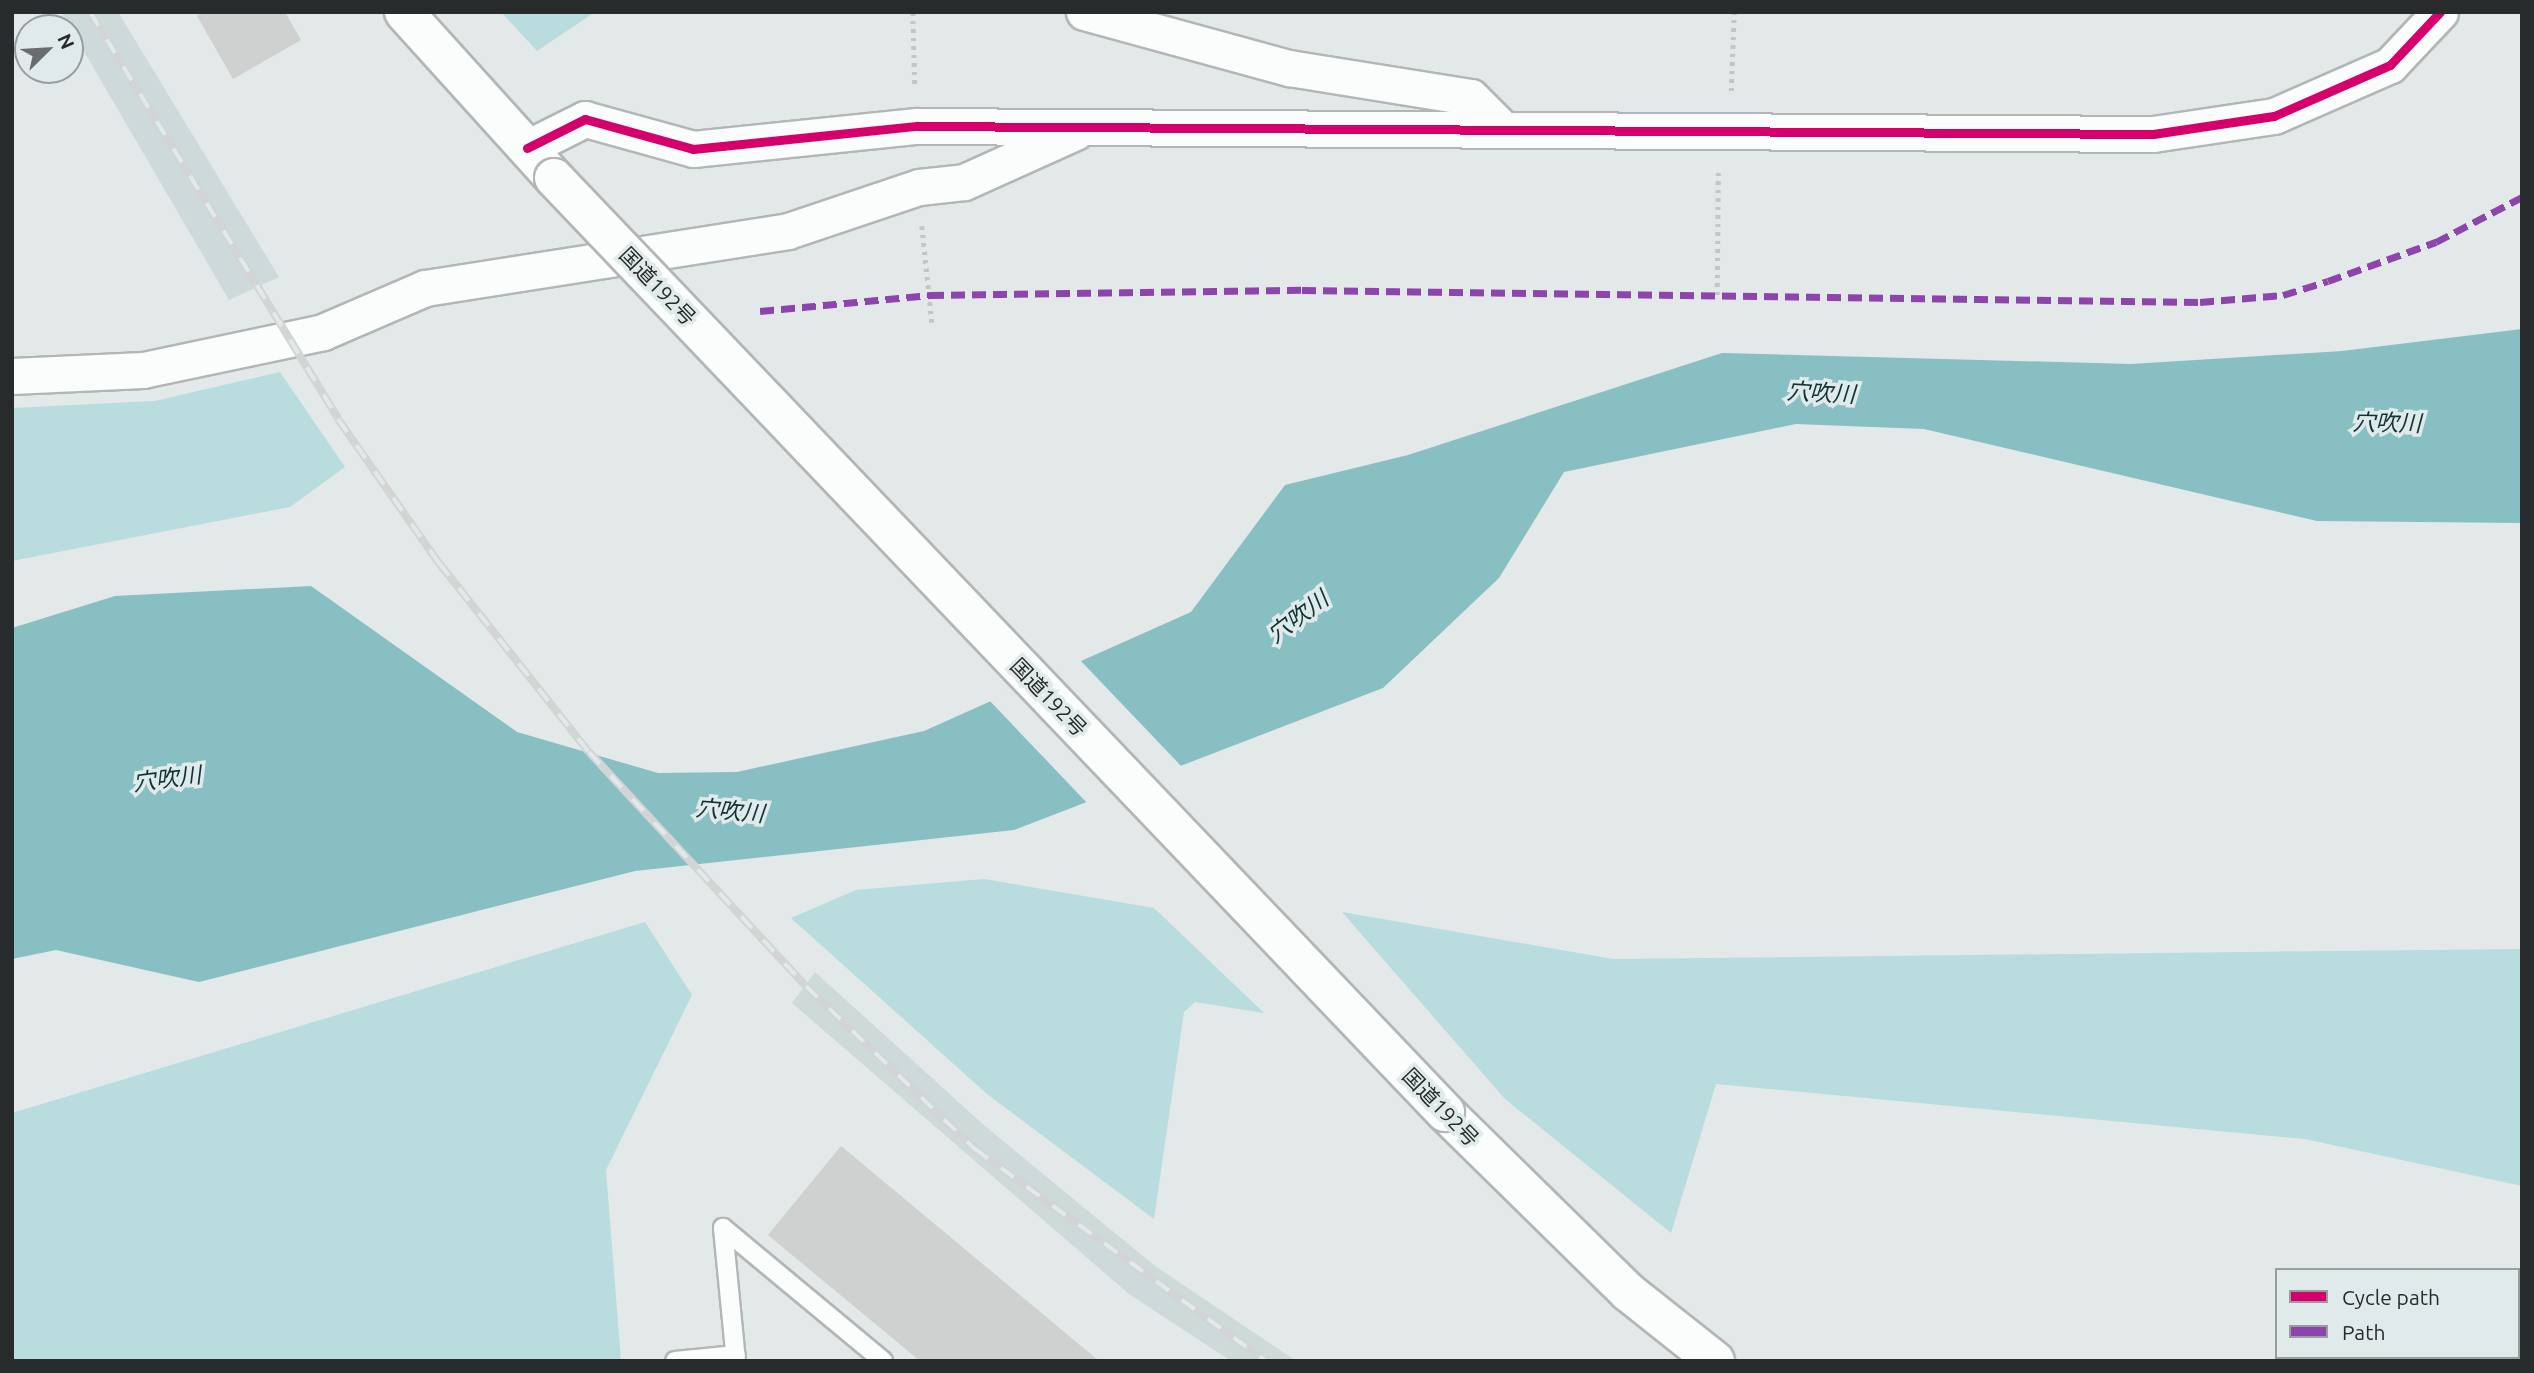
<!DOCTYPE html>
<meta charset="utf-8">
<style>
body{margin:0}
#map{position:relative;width:2534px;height:1373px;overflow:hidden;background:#e3e8e8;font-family:Ubuntu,"Noto Sans JP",sans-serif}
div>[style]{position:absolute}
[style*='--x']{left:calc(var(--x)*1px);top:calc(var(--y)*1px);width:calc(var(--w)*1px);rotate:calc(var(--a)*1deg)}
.built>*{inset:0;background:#ced9da}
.green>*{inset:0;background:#b9dcde}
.water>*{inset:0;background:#88bfc2}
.pier>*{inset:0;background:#e3e8e8}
.building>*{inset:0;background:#cfd0d0}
.path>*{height:4.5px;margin-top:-2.25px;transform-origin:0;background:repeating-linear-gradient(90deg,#c4c6c6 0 3.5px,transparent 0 8.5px)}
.roads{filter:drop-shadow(2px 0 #b3b6b6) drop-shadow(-2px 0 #b3b6b6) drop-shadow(0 2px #b3b6b6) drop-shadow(0 -2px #b3b6b6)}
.lane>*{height:18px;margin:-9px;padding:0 9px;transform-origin:9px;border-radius:9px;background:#fbfcfc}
.street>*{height:35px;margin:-17.5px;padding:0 17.5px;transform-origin:17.5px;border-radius:17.5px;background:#fbfcfc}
.highway>*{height:38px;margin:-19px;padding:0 19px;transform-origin:19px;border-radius:19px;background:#fbfcfc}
.rail>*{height:8px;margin-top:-4px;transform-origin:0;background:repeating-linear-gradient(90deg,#e1eaea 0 16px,#d3d4d4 0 32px);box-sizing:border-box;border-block:2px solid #d3d4d4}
.bridges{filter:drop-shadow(2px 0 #b3b6b6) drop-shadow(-2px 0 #b3b6b6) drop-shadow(0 2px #b3b6b6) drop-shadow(0 -2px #b3b6b6)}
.highway-bridge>*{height:38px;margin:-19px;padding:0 19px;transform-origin:19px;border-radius:19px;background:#fbfcfc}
.quiet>*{height:7px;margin-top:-3.5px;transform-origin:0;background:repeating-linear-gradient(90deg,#8e44ad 0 14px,transparent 0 21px)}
.cycleway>*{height:9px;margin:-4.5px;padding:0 4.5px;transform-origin:4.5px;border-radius:4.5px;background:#d6006c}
span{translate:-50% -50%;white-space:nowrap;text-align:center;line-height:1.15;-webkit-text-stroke:7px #e1eaea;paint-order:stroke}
.street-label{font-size:21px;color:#282b2b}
.water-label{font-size:23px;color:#0e3436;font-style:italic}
.frame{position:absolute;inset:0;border:14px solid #282b2b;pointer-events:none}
.legend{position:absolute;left:2275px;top:1268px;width:245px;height:91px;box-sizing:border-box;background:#e1eaea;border:2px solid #979e9e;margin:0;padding:9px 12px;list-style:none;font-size:21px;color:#282b2b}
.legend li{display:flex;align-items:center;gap:14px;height:35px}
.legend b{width:35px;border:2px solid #979e9e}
.north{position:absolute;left:14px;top:14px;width:70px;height:70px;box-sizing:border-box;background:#e1eaea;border:2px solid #979e9e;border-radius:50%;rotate:66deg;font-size:19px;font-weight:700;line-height:28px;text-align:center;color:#282b2b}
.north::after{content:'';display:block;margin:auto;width:24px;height:32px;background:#696d6d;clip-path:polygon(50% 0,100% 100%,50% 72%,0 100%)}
</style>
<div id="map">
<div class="built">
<i style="clip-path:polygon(61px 12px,118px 12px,279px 277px,229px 300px)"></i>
<i style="clip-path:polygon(815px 972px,986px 1127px,1155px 1266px,1296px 1361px,1231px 1361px,1129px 1294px,792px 1003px)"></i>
</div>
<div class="green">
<i style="clip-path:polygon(501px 12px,595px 12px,537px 51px)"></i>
<i style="clip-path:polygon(280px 372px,345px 467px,290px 507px,12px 561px,12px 408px,155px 401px)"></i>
<i style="clip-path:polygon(984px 879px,1154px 908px,1264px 1013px,1195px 1002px,1184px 1012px,1154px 1219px,987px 1094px,791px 918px,856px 890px)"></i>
<i style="clip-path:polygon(1342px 912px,1613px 959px,2522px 949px,2522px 1186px,2305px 1139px,1716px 1084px,1671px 1233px,1505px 1099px)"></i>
<i style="clip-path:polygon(645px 922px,692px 995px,606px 1170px,621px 1361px,12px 1361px,12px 1113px)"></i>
</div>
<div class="water">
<i style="clip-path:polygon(2522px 329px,2522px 523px,2317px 521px,1924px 429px,1796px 424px,1564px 472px,1499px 578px,1383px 688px,1014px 830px,635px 871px,199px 982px,56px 950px,12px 959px,12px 628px,115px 596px,311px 586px,517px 732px,658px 773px,737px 772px,924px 731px,1191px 612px,1285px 485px,1408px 455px,1722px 353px,2131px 364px,2342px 351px)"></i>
</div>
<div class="pier">
<i style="clip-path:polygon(1079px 659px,1184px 769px,1089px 805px,988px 699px)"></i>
</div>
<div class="building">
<i style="clip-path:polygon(203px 12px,285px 12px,301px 40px,233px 79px,197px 16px)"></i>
<i style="clip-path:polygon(841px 1146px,1099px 1361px,920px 1361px,768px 1235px)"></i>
<i style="clip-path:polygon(2423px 1357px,2454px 1357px,2463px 1360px,2422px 1361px)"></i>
</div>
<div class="path">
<i style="--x:913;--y:12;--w:76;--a:88.5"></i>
<i style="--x:1731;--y:91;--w:79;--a:-87.8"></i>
<i style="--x:922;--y:226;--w:97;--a:84.1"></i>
<i style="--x:1717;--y:295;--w:125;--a:-89.5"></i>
</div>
<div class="roads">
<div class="lane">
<i style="--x:675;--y:1361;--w:61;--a:-5.6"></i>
<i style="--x:736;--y:1361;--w:134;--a:-95.6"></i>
<i style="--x:723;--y:1228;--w:208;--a:39.7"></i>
</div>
<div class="street">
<i style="--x:1084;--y:12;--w:213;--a:15.3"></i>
<i style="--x:1289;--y:68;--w:184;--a:9.1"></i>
<i style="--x:1471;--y:97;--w:45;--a:45"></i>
<i style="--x:527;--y:148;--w:65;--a:-26.6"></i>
<i style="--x:585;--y:119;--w:112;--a:15.5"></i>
<i style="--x:693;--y:149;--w:225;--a:-5.9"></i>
<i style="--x:917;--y:126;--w:1236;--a:0.37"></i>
<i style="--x:2153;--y:134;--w:122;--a:-8.5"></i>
<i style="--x:2274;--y:116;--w:127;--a:-23.7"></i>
<i style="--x:2390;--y:65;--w:73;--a:-46.7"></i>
<i style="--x:12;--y:376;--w:131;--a:-2.6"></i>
<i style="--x:143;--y:370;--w:184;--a:-11.9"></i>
<i style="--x:323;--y:332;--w:111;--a:-23.3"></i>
<i style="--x:425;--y:288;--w:367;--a:-8.9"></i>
<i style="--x:788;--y:231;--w:138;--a:-18.6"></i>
<i style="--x:919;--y:187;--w:45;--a:-6.3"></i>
<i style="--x:964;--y:182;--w:122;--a:-24.2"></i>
</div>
<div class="highway">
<i style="--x:404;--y:12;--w:224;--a:47.9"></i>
<i style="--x:1445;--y:1112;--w:257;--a:44.5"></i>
<i style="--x:1628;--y:1292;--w:111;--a:38.4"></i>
</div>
</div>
<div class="rail">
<i style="--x:90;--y:12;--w:477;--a:58.6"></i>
<i style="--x:338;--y:419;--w:176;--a:55"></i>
<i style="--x:439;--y:563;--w:241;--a:51.6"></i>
<i style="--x:589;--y:752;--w:319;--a:47.2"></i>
<i style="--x:806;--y:986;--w:235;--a:44"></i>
<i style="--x:975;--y:1149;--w:360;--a:36.1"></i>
</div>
<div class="bridges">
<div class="highway-bridge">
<i style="--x:554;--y:178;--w:1291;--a:46.35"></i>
</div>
</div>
<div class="quiet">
<i style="--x:760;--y:311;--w:171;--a:-5.4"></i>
<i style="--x:930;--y:295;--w:372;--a:-0.8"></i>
<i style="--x:1302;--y:290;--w:898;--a:0.77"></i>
<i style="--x:2200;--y:302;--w:83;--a:-4.8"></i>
<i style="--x:2283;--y:295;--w:47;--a:-17.3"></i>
<i style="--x:2328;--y:281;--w:115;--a:-19.9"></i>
<i style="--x:2436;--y:242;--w:97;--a:-27.6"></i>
</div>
<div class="cycleway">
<i style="--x:527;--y:148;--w:65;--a:-26.6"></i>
<i style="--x:585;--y:119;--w:112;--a:15.5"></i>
<i style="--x:693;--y:149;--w:225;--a:-5.9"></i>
<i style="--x:917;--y:126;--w:1236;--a:0.37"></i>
<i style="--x:2153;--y:134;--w:122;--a:-8.5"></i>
<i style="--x:2274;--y:116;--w:127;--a:-23.7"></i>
<i style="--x:2390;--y:65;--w:73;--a:-46.7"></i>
</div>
<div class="street-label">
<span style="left:658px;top:286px;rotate:46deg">国道192号</span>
<span style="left:1049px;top:697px;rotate:46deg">国道192号</span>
<span style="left:1441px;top:1107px;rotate:46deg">国道192号</span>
</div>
<div class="water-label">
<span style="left:1821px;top:393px;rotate:3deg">穴吹川</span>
<span style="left:2387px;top:423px;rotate:1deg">穴吹川</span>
<span style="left:1298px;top:617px;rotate:-37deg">穴吹川</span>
<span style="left:167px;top:779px;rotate:-7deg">穴吹川</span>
<span style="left:730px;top:811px;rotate:5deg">穴吹川</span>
</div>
<div class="frame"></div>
<ul class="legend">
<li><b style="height:9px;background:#d6006c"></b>Cycle path</li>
<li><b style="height:9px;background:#8e44ad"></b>Path</li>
</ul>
<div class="north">N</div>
</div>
